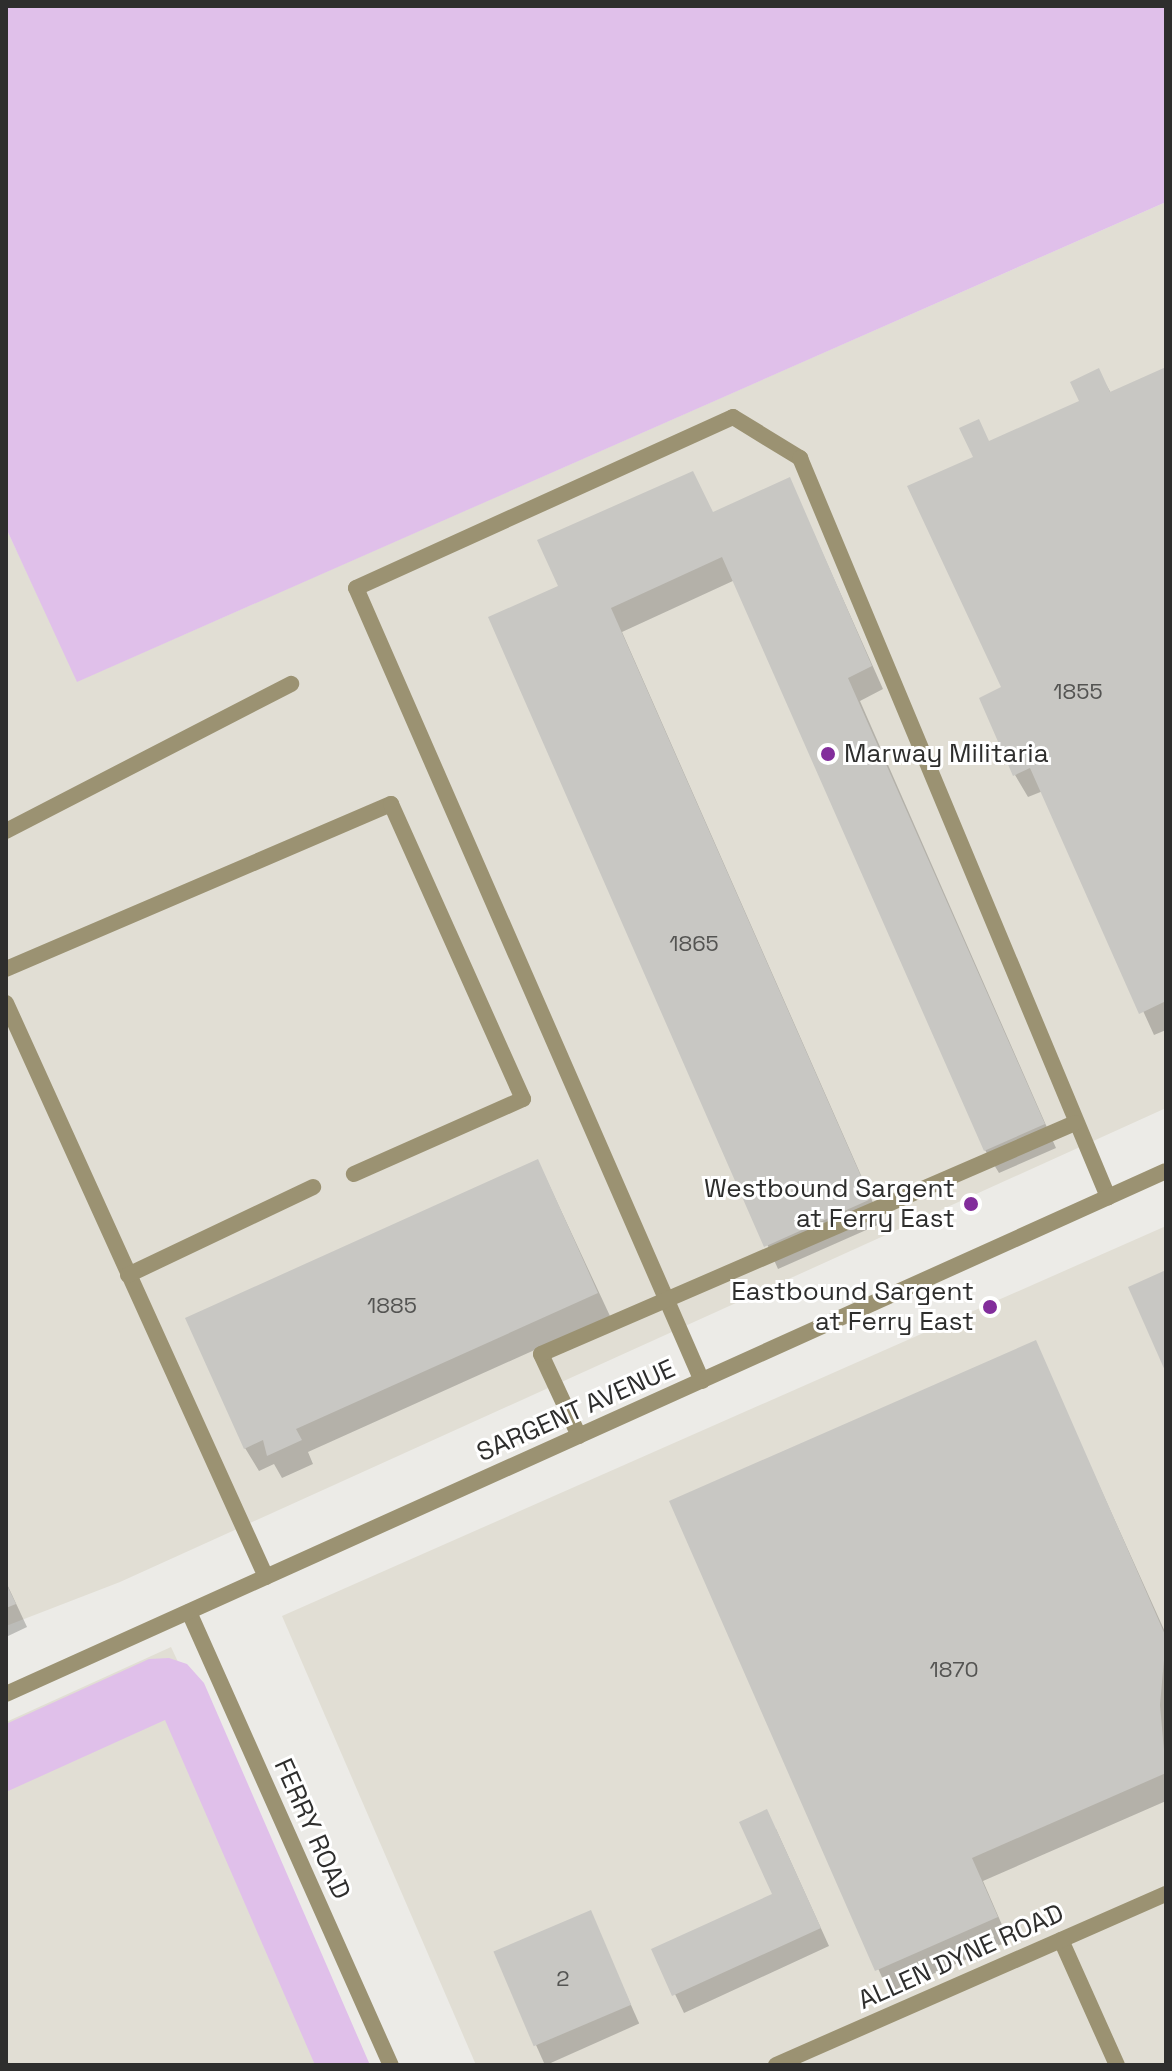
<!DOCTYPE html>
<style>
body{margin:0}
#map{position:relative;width:1172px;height:2071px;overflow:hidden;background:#ecebe7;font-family:"Space Grotesk",sans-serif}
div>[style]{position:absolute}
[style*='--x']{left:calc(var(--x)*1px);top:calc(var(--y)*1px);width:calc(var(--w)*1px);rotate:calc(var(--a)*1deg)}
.built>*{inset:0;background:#e1ded4}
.green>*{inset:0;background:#e0c0ea}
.shadow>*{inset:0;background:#0003;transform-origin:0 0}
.building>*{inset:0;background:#c8c7c3;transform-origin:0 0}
.service>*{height:16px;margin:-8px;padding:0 8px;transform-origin:8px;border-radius:8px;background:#9b9272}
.minor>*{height:16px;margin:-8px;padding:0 8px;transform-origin:8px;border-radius:8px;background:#9b9272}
.tertiary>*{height:16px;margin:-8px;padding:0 8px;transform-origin:8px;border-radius:8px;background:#9b9272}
.dots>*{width:22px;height:22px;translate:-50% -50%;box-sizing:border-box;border:4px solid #fff;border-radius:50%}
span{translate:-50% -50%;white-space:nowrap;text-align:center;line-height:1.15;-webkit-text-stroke:6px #fff;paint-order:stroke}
.number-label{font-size:22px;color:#545452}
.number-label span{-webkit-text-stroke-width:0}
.poi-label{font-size:26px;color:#2e2e2d}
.left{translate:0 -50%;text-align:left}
.right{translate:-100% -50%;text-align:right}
.street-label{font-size:26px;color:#2e2e2d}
.frame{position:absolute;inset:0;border:8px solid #2e2e2d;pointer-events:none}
</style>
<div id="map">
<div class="built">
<i style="clip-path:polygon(1166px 202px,1166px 1108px,120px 1582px,6px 1626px,6px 528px,78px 681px)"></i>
<i style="clip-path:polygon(1166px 1226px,1166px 2065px,476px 2065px,282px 1616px)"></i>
<i style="clip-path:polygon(171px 1647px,368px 2065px,6px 2065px,6px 1722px)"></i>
</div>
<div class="green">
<i style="clip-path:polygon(6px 6px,1166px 6px,1166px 202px,77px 682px,6px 528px)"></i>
<i style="clip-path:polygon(169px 1658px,187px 1664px,204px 1683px,370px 2065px,315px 2065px,165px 1720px,6px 1792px,6px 1724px,149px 1659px)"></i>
</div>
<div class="shadow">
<i style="clip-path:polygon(1166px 369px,1166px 1030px,1154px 1035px,1043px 791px,1028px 797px,1015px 775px,976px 458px,990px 443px,1082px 402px,1098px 371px,1111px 393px)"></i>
<i style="clip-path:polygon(790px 480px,883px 689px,860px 701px,1056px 1148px,999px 1173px,985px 1150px,735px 580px,622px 632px,882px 1223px,778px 1269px,490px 618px)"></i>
<i style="clip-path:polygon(538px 1161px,610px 1316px,308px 1452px,313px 1464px,282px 1478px,274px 1464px,259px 1471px,245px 1448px)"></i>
<i style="clip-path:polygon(1035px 1343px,1166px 1634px,1166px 1801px,983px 1881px,1009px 1941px,889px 1993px,671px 1502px)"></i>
<i style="clip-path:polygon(6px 1582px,27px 1627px,6px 1637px)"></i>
<i style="clip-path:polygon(776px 1829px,829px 1946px,684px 2013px,654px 1950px,774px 1895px)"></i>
<i style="left:590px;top:1913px;width:121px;height:103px;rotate:66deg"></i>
</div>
<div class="building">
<i style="clip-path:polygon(1166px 367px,1166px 1001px,1139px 1014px,1030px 768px,1013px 776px,979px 698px,1001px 687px,907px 486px,973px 457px,959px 428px,979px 419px,989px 441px,1079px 401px,1070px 382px,1099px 368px,1110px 392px)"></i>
<i style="clip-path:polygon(693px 471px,713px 512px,790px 477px,872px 666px,848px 678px,1045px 1124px,984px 1151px,722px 557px,611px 608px,871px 1199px,764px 1247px,488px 617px,558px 586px,537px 540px)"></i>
<i style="clip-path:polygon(538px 1159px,598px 1293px,296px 1429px,302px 1440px,267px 1456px,263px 1440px,244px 1449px,185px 1318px)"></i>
<i style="clip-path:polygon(1166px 1270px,1166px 1373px,1128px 1287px)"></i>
<i style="clip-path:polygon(1036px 1340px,1166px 1637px,1160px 1705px,1166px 1773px,972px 1858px,998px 1917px,875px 1971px,669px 1501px)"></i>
<i style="clip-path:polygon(6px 1583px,16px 1604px,6px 1608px)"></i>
<i style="clip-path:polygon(767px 1809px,821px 1928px,672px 1996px,651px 1949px,772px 1894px,739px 1822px)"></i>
<i style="left:591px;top:1910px;width:103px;height:106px;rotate:67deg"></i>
</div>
<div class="service">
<i style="--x:6;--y:831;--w:321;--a:-27.3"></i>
<i style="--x:6;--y:969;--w:419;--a:-23.2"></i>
<i style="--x:391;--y:804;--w:323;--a:65.9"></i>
<i style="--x:523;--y:1099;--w:185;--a:156.1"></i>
<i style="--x:6;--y:1003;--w:630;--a:65.63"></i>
<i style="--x:128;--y:1275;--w:205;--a:-25.4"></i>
<i style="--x:702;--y:1381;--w:865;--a:-113.57"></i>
<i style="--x:356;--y:588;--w:414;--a:-24.4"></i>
<i style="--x:733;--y:417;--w:79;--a:31.5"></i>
<i style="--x:800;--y:458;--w:801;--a:67.37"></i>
<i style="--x:579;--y:1436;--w:90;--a:-114.9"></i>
<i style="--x:541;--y:1354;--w:582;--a:-23.39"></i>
<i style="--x:1061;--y:1940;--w:137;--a:65.9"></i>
</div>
<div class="minor">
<i style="--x:189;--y:1612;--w:496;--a:66"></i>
<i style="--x:776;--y:2065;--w:426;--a:-23.7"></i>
</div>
<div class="tertiary">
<i style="--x:6;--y:1694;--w:1272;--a:-24.27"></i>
</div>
<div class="dots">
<i style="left:828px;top:754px;background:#822d9b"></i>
<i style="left:971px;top:1204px;background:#822d9b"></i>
<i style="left:990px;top:1307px;background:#822d9b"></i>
</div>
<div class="number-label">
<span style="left:1078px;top:692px">1855</span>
<span style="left:694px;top:944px">1865</span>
<span style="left:392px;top:1306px">1885</span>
<span style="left:954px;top:1670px">1870</span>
<span style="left:563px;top:1979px">2</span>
</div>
<div class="poi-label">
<span class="left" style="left:844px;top:754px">Marway Militaria</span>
<span class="right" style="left:955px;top:1204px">Westbound Sargent<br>at Ferry East</span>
<span class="right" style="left:974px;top:1307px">Eastbound Sargent<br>at Ferry East</span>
</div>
<div class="street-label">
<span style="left:576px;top:1411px;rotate:-24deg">SARGENT AVENUE</span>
<span style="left:312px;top:1829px;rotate:66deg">FERRY ROAD</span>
<span style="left:961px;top:1957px;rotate:-24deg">ALLEN DYNE ROAD</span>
</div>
<div class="frame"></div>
</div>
